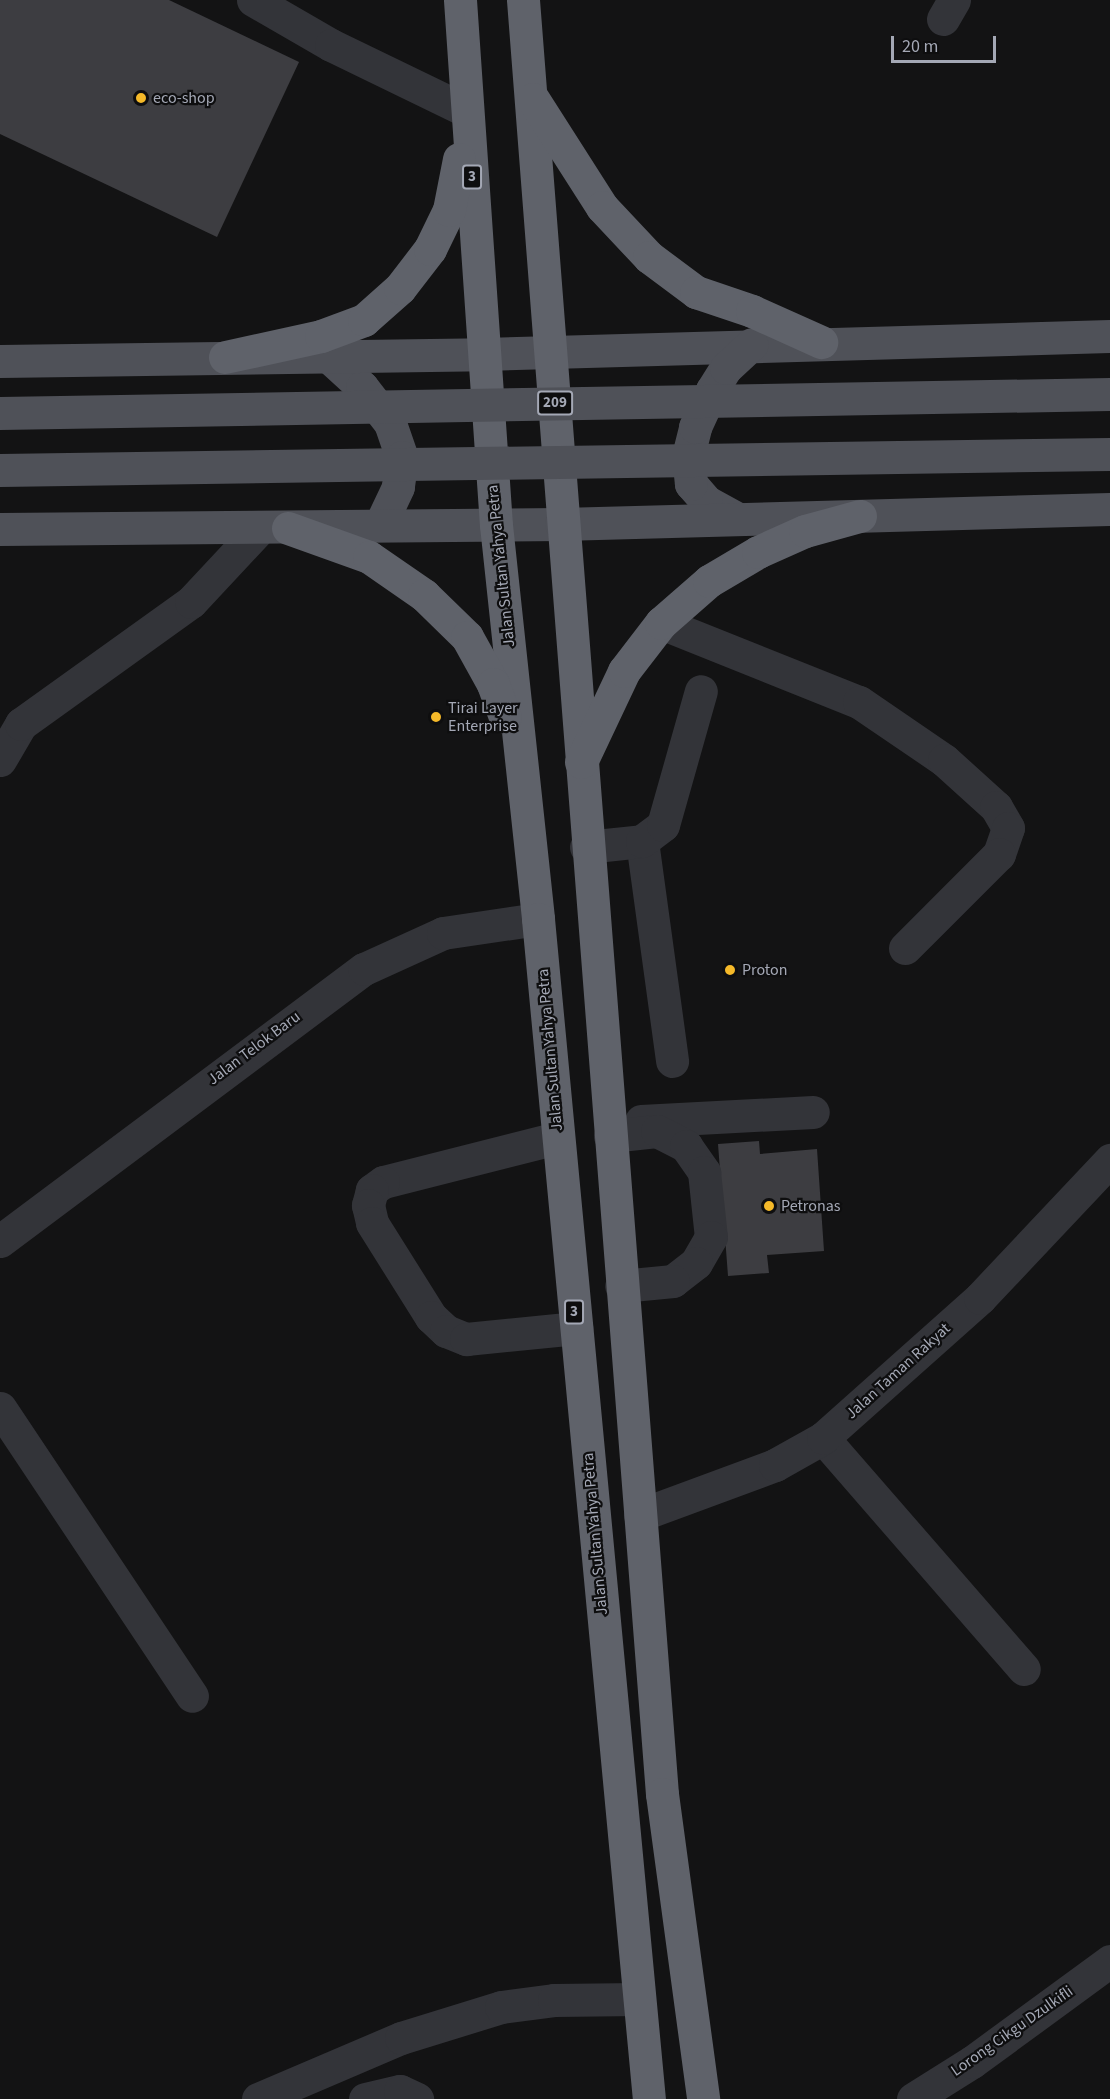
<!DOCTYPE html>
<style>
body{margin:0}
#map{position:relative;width:1110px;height:2099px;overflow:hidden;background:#131314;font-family:"Source Sans 3",sans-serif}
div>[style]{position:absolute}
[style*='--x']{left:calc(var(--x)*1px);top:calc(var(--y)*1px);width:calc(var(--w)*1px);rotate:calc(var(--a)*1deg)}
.building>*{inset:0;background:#3d3d41}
.minor>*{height:33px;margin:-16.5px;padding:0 16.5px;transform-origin:16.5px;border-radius:16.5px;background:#333439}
.major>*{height:33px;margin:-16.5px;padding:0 16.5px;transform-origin:16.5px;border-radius:16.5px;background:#4f5158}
.highway>*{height:33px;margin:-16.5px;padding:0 16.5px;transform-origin:16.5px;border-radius:16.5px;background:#5f626a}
.major-bridge>*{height:33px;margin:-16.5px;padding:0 16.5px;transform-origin:16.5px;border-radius:16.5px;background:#4f5158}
.dots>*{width:16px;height:16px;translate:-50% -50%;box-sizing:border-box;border:3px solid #0e0e0f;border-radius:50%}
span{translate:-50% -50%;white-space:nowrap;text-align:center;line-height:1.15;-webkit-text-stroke:4.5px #0e0e0f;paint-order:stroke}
.shield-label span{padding:2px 4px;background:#0e0e0f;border:2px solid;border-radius:4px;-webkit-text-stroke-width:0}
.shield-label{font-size:15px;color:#a4a8b5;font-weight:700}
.poi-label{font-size:16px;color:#a4a8b5}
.left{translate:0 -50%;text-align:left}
.street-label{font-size:16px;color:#a4a8b5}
.scale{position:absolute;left:891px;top:36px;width:105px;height:27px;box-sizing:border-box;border:3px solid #a4a8b5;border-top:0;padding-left:8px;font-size:18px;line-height:21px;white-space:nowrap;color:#a4a8b5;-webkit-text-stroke:4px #0e0e0f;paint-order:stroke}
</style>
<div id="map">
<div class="building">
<i style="clip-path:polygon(0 0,169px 0,299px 62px,217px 237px,0 134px)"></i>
<i style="clip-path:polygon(759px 1141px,760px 1154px,817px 1149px,824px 1251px,767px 1255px,769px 1273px,728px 1276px,718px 1144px)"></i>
</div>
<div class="minor">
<i style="--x:253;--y:0;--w:90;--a:30"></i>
<i style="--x:331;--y:45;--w:151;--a:25.9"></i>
<i style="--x:943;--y:19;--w:22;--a:-60"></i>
<i style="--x:661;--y:623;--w:213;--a:21.8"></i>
<i style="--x:859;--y:702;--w:103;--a:34.3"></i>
<i style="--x:944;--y:760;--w:70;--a:42.1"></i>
<i style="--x:996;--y:807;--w:24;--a:60"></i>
<i style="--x:1008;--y:828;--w:28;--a:109"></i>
<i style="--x:999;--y:854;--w:133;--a:135"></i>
<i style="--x:0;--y:760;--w:42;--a:-59.7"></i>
<i style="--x:21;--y:724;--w:209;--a:-35.7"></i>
<i style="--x:191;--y:602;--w:101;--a:-47"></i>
<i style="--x:642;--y:841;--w:222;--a:82.2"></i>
<i style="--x:586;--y:847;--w:56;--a:-6.1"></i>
<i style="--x:642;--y:841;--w:26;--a:-37"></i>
<i style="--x:663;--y:825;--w:139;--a:-74.2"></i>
<i style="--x:641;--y:1121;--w:172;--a:-3"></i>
<i style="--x:610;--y:1136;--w:47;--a:-6.1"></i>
<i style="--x:657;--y:1131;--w:33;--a:27"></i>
<i style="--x:686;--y:1146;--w:32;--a:55"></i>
<i style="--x:704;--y:1172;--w:65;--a:83.9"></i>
<i style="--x:711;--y:1237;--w:30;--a:120"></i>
<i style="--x:696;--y:1263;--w:29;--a:142"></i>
<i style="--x:673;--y:1281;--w:52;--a:174.5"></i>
<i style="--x:557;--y:1138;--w:179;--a:165.8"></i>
<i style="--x:383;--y:1182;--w:14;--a:144"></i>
<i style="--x:372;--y:1190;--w:16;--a:105"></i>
<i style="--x:368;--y:1205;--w:18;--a:77"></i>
<i style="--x:372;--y:1223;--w:111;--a:57.9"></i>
<i style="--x:431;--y:1317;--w:21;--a:43"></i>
<i style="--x:446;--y:1331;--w:22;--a:22"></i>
<i style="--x:466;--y:1339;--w:111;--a:-5.7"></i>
<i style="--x:0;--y:1241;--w:454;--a:-36.8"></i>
<i style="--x:364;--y:969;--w:87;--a:-24.5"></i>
<i style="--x:443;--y:933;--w:96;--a:-8.4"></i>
<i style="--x:0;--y:1408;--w:346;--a:56.3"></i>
<i style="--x:823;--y:1438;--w:306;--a:49"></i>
<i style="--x:640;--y:1515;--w:144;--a:-20.3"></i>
<i style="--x:775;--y:1465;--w:55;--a:-29.4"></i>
<i style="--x:823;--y:1438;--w:210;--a:-41.7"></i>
<i style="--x:980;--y:1298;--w:190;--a:-46.7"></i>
<i style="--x:258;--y:2099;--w:155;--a:-23.1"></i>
<i style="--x:401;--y:2038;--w:105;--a:-17.2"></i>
<i style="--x:501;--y:2007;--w:53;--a:-7.5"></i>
<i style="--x:554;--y:2000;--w:85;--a:-0.7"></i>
<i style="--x:365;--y:2099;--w:36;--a:-13"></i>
<i style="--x:400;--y:2091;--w:19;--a:25"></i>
<i style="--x:913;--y:2099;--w:70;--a:-32.1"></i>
<i style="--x:972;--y:2062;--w:171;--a:-36.2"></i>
</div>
<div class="major">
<i style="--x:328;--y:356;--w:46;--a:42.4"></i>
<i style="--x:362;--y:387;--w:46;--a:52.1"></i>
<i style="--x:390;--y:423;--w:36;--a:71"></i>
<i style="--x:402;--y:457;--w:30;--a:98"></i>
<i style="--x:398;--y:487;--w:42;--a:115.3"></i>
<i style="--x:0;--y:361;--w:483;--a:-0.8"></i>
<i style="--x:483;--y:354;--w:627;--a:-1.64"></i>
<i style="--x:738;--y:519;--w:37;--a:-151"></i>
<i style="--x:706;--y:501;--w:23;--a:-131"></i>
<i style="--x:691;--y:484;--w:28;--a:-96"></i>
<i style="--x:688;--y:456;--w:30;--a:-76"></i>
<i style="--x:695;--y:427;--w:41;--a:-65.3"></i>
<i style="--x:712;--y:390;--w:26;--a:-58"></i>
<i style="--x:726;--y:368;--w:35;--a:-43"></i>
<i style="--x:0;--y:529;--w:561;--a:-0.51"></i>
<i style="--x:561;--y:524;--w:549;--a:-1.57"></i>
</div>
<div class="highway">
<i style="--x:460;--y:0;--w:526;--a:86.08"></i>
<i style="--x:496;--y:525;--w:396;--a:83.9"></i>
<i style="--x:538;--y:919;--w:1185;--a:84.63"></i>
<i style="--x:523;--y:0;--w:1799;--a:85.57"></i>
<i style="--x:662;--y:1794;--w:308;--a:82.3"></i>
<i style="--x:533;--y:99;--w:128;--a:57.4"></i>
<i style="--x:602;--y:207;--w:69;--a:46.8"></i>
<i style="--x:649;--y:257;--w:59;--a:36.7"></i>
<i style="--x:696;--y:292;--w:59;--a:18.7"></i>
<i style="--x:752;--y:311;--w:76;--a:24.2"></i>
<i style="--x:225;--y:357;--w:98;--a:-12.3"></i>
<i style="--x:321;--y:336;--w:46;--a:-20.4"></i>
<i style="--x:364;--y:320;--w:48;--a:-41.6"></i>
<i style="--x:400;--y:288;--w:49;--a:-52.4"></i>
<i style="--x:430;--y:249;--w:43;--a:-64"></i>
<i style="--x:449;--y:210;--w:52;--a:-78.9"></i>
<i style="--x:288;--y:528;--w:86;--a:19.7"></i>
<i style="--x:369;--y:557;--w:67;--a:34.6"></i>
<i style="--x:424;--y:595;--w:60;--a:44.3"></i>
<i style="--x:467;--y:637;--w:54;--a:61"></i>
<i style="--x:493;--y:684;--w:35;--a:70"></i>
<i style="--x:581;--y:762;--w:101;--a:-64.7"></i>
<i style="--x:624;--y:671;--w:61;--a:-52.4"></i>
<i style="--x:661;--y:623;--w:64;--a:-41.2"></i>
<i style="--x:709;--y:581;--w:57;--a:-30.6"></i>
<i style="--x:758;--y:552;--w:51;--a:-24.1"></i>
<i style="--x:805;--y:531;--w:57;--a:-15.3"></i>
</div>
<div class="major-bridge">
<i style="--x:0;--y:413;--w:1110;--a:-0.98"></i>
<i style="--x:0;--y:470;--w:1110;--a:-0.83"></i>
</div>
<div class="dots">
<i style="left:141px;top:98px;background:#f5b929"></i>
<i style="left:436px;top:717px;background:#f5b929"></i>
<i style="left:730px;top:970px;background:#f5b929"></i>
<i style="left:769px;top:1206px;background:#f5b929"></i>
</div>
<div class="shield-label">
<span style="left:472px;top:177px">3</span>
<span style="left:555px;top:403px">209</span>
<span style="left:574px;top:1312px">3</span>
</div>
<div class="poi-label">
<span class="left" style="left:153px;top:98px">eco-shop</span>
<span class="left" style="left:448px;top:717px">Tirai Layer<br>Enterprise</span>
<span class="left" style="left:742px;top:970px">Proton</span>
<span class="left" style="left:781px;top:1206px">Petronas</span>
</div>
<div class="street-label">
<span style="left:501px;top:566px;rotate:-96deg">Jalan Sultan Yahya Petra</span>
<span style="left:254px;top:1048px;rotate:-37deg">Jalan Telok Baru</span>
<span style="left:550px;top:1050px;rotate:-95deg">Jalan Sultan Yahya Petra</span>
<span style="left:898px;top:1371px;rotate:-42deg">Jalan Taman Rakyat</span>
<span style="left:595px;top:1534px;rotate:-95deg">Jalan Sultan Yahya Petra</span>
<span style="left:1012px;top:2031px;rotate:-35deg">Lorong Cikgu Dzulkifli</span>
</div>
<div class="scale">20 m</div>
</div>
